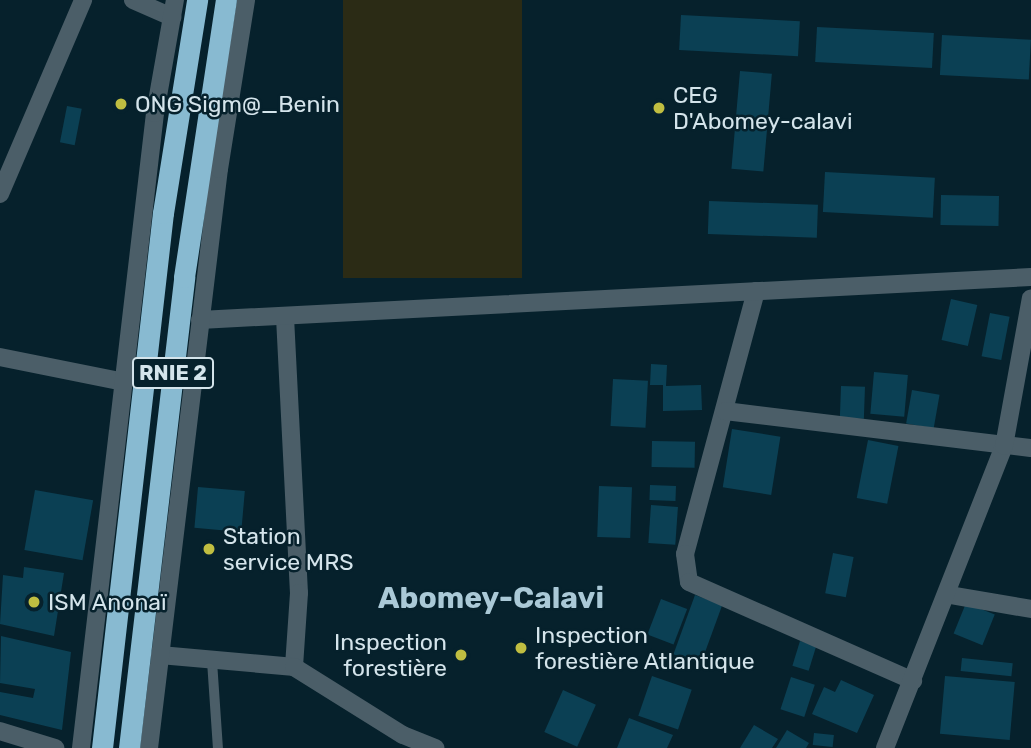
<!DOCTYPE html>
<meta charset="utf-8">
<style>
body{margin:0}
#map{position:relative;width:1031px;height:748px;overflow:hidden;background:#06212c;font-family:Rubik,sans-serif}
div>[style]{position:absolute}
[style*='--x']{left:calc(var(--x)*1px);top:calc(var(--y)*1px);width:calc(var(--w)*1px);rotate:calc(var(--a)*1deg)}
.green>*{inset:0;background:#2b2b15;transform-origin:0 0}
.building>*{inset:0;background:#0b4054;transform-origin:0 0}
.lane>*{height:10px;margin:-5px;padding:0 5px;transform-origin:5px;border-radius:5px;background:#4b5e68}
.street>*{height:18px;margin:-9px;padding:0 9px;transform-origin:9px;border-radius:9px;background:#4b5e68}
.highway>*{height:21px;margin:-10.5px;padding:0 10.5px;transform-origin:10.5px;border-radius:10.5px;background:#88bad1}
.dots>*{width:19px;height:19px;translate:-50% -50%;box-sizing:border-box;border:4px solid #06212c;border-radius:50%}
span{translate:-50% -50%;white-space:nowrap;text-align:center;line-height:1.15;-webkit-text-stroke:5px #06212c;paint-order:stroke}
.shield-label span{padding:2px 5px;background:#06212c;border:2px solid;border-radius:5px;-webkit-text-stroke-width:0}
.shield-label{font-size:21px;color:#d4e4eb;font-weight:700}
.poi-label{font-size:23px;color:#d4e4eb}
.left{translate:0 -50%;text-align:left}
.right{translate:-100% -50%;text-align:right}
.district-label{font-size:30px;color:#aac9d7;font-weight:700}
</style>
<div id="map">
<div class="green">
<i style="left:343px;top:0;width:179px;height:278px"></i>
</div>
<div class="building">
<i style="left:681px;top:15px;width:119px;height:35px;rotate:3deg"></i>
<i style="left:817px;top:27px;width:117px;height:35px;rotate:3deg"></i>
<i style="left:942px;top:35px;width:89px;height:40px;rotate:3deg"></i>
<i style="left:740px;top:71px;width:32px;height:98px;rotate:5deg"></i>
<i style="left:67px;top:106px;width:15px;height:37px;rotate:11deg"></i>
<i style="left:825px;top:172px;width:110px;height:40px;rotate:3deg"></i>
<i style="left:941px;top:195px;width:58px;height:30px;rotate:1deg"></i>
<i style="left:709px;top:201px;width:109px;height:33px;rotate:2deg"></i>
<i style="left:951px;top:299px;width:27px;height:42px;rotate:13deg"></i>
<i style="left:990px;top:313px;width:20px;height:44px;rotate:11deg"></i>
<i style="clip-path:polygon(651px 364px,667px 365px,666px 386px,701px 385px,702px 410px,663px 411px,663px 385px,650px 385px)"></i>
<i style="left:874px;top:372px;width:34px;height:42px;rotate:5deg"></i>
<i style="left:613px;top:379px;width:35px;height:47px;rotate:3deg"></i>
<i style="left:841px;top:386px;width:24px;height:32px;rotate:2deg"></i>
<i style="left:912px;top:390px;width:28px;height:34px;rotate:10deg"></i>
<i style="left:732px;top:429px;width:49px;height:59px;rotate:9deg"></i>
<i style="left:868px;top:440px;width:31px;height:59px;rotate:11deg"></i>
<i style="left:652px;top:441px;width:43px;height:26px;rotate:1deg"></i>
<i style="left:650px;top:485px;width:26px;height:15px;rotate:2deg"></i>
<i style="left:599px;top:486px;width:33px;height:51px;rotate:2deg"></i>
<i style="left:198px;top:487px;width:47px;height:41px;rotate:5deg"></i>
<i style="left:35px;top:490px;width:59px;height:61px;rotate:10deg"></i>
<i style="left:651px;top:505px;width:27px;height:38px;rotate:4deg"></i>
<i style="left:833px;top:553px;width:21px;height:41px;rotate:11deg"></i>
<i style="clip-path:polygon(24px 567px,64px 573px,54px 636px,0 624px,3px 575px,23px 578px)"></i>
<i style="left:695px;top:595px;width:29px;height:63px;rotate:20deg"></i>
<i style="left:661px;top:599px;width:28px;height:38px;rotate:21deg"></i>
<i style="left:966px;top:603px;width:31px;height:33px;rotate:22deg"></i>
<i style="clip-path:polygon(1px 636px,71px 652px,62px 730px,0 715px,0 692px,33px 698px,35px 689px,0 683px)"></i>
<i style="left:800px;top:641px;width:17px;height:26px;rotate:17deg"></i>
<i style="left:962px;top:658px;width:51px;height:13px;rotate:6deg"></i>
<i style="left:652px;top:676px;width:42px;height:42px;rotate:19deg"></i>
<i style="left:945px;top:676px;width:70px;height:58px;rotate:5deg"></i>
<i style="left:791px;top:677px;width:25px;height:34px;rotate:18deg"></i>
<i style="clip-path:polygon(841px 680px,874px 695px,857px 733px,812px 714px,824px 687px,835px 692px)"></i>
<i style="left:563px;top:690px;width:36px;height:46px;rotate:24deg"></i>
<i style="clip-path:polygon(629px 718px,673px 735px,667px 748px,617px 748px)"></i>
<i style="clip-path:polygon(754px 725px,778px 739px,772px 748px,740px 748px)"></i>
<i style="clip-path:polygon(787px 730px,809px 743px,806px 748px,776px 748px)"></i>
<i style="left:814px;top:733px;width:20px;height:12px;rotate:6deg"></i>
</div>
<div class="lane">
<i style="--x:212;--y:661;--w:87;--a:86.1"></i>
</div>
<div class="street">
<i style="--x:133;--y:0;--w:43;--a:23.6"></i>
<i style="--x:0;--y:194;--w:211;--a:-66.8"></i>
<i style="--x:756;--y:291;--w:272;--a:105.1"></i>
<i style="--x:685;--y:554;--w:28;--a:82"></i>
<i style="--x:689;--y:582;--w:245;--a:23.8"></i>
<i style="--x:285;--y:317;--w:276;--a:87.1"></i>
<i style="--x:299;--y:593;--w:74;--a:93.9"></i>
<i style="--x:200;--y:320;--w:832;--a:-2.96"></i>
<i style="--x:0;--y:357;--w:126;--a:11.4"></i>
<i style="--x:725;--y:411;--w:308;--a:6.9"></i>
<i style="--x:950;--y:595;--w:82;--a:9.8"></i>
<i style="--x:160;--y:655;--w:135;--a:5.1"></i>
<i style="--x:294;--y:667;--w:128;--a:32"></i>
<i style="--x:403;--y:735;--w:35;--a:22"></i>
<i style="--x:0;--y:731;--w:58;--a:17.2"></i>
<i style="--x:81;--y:748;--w:639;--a:-83.35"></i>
<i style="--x:155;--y:113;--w:115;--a:-80"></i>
<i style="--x:149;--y:748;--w:583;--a:-83.11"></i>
<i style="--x:219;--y:169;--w:171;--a:-80.9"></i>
<i style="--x:885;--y:748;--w:325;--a:-68.5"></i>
<i style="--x:1004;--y:446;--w:150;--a:-79.7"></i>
</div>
<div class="highway">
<i style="--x:102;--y:748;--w:538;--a:-83.5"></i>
<i style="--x:163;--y:213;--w:216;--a:-80.9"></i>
<i style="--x:129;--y:748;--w:474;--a:-83.3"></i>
<i style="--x:184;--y:277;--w:280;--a:-81.4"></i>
</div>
<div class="dots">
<i style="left:121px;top:104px;background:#c0be41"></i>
<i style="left:659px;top:108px;background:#c0be41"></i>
<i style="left:209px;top:549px;background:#c0be41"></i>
<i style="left:34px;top:602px;background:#c0be41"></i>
<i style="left:521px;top:648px;background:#c0be41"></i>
<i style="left:461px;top:655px;background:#c0be41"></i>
</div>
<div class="shield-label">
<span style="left:173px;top:373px">RNIE 2</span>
</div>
<div class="poi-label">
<span class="left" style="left:673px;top:108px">CEG<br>D'Abomey-calavi</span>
<span class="left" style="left:135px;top:104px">ONG Sigm@_Benin</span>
<span class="left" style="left:223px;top:549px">Station<br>service MRS</span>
<span class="left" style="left:48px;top:602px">ISM Anonaï</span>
<span class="left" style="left:535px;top:648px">Inspection<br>forestière Atlantique</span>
<span class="right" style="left:447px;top:655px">Inspection<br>forestière</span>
</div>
<div class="district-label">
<span style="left:491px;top:598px">Abomey-Calavi</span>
</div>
</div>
